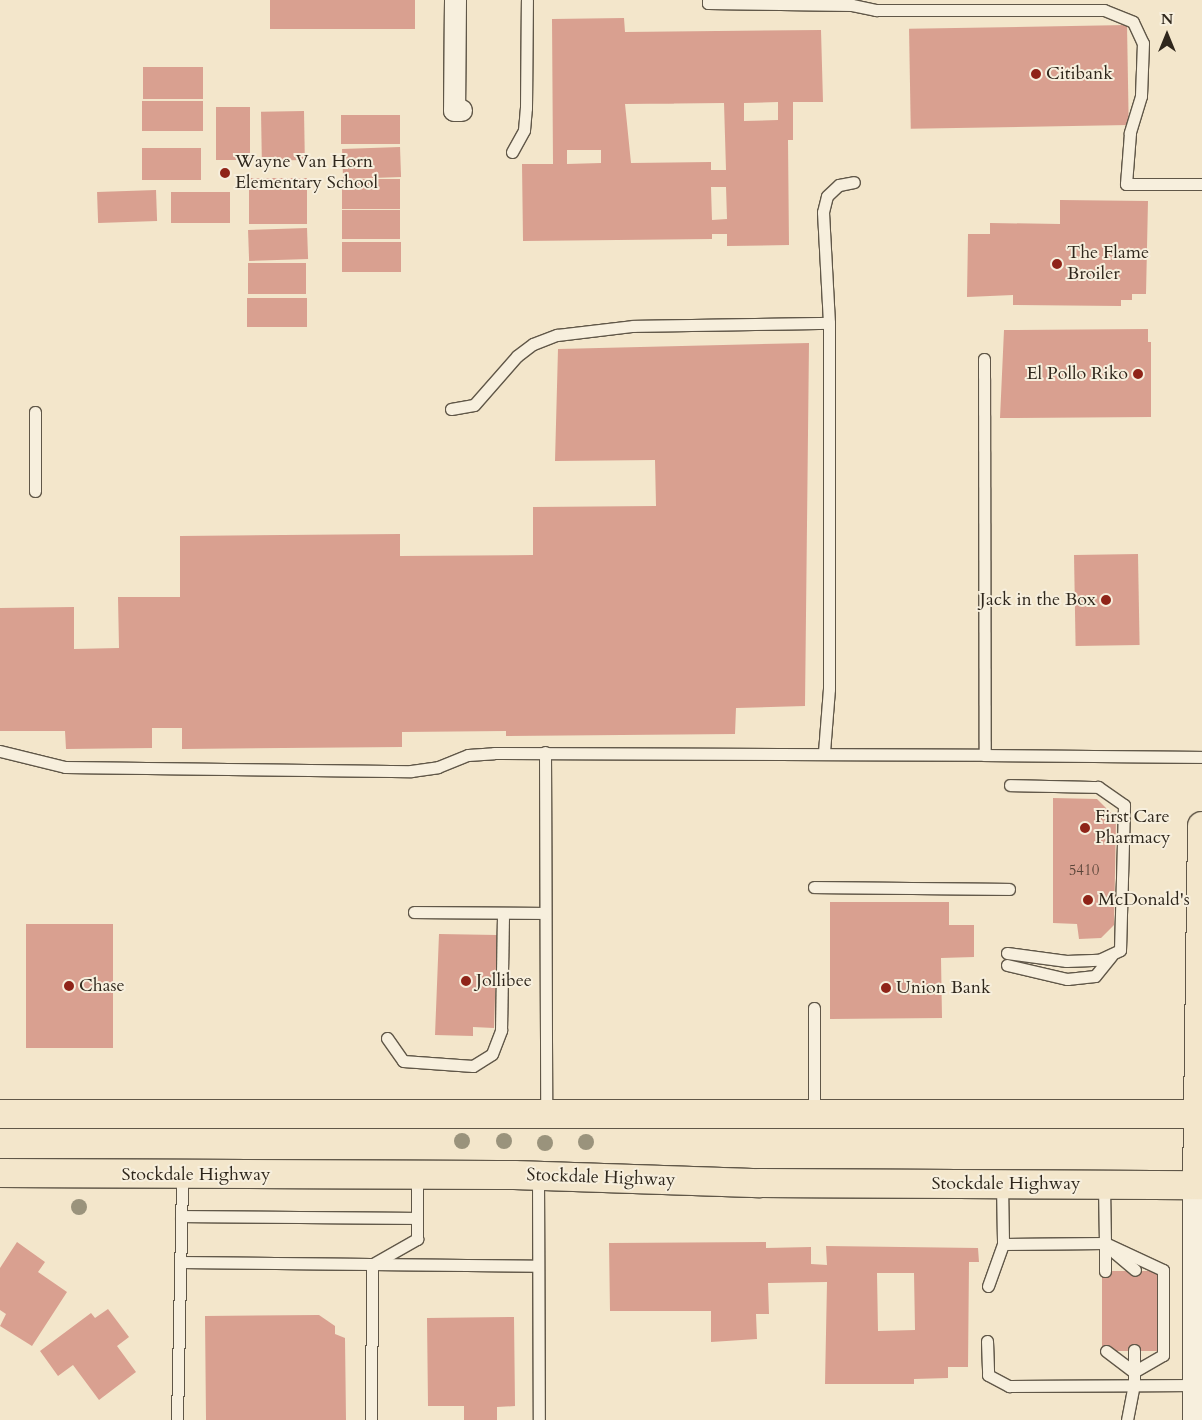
<!DOCTYPE html>
<style>
body{margin:0}
#map{position:relative;width:1202px;height:1420px;overflow:hidden;background:#f3e6cb;font-family:Cardo,serif}
div>[style]{position:absolute}
[style*='--x']{left:calc(var(--x)*1px);top:calc(var(--y)*1px);width:calc(var(--w)*1px);rotate:calc(var(--a)*1deg)}
.building>*{inset:0;background:#d9a090;transform-origin:0 0}
.roads{filter:drop-shadow(1px 0 #605748) drop-shadow(-1px 0 #605748) drop-shadow(0 1px #605748) drop-shadow(0 -1px #605748)}
.service>*{height:11px;margin:-5.5px;padding:0 5.5px;transform-origin:5.5px;border-radius:5.5px;background:#f7efdd}
.minor>*{height:21px;margin:-10.5px;padding:0 10.5px;transform-origin:10.5px;border-radius:10.5px;background:#f7efdd}
.secondary>*{height:28px;margin:-14px;padding:0 14px;transform-origin:14px;border-radius:14px;background:#f7efdd}
.primary>*{height:28px;margin:-14px;padding:0 14px;transform-origin:14px;border-radius:14px;background:#f3e6cb}
.trees>*{width:16px;height:16px;margin:-8px;border-radius:50%;background:#9a937c}
.dots>*{width:14px;height:14px;translate:-50% -50%;box-sizing:border-box;border:2px solid #f7efdd;border-radius:50%}
span{translate:-50% -50%;white-space:nowrap;text-align:center;line-height:1.15;-webkit-text-stroke:4px #f7efdd;paint-order:stroke}
.number-label{font-size:15px;color:#5a4539}
.number-label span{-webkit-text-stroke-width:0}
.poi-label{font-size:18px;color:#2f271c}
.left{translate:0 -50%;text-align:left}
.right{translate:-100% -50%;text-align:right}
.street-label{font-size:18px;color:#2f271c}
.north{position:absolute;left:1142px;top:10px;width:50px;height:50px;-webkit-text-stroke:4px #f7efdd;paint-order:stroke;rotate:0deg;font-size:14px;font-weight:700;line-height:20px;text-align:center;color:#2f271c}
.north::after{content:'';display:block;margin:auto;width:18px;height:22px;background:#2f271c;clip-path:polygon(50% 0,100% 100%,50% 72%,0 100%)}
</style>
<div id="map">
<div class="building">
<i style="left:270px;top:0;width:145px;height:29px"></i>
<i style="clip-path:polygon(evenodd,624px 18px,625px 32px,821px 30px,823px 102px,793px 102px,793px 140px,788px 140px,789px 245px,727px 246px,727px 234px,712px 234px,712px 239px,523px 241px,522px 164px,553px 164px,552px 19px,624px 18px,778px 102px,778px 120px,744px 121px,744px 103px,778px 102px,624px 18px,724px 103px,726px 170px,711px 170px,711px 162px,631px 163px,625px 104px,724px 103px,624px 18px,567px 150px,601px 150px,601px 163px,567px 164px,567px 150px,624px 18px,711px 187px,726px 187px,727px 219px,712px 220px,711px 187px)"></i>
<i style="left:1127px;top:25px;width:100px;height:218px;rotate:89deg"></i>
<i style="left:203px;top:67px;width:32px;height:60px;rotate:90deg"></i>
<i style="left:203px;top:101px;width:30px;height:61px;rotate:90deg"></i>
<i style="left:216px;top:107px;width:34px;height:53px"></i>
<i style="left:304px;top:111px;width:49px;height:43px;rotate:89deg"></i>
<i style="left:400px;top:115px;width:29px;height:59px;rotate:90deg"></i>
<i style="left:400px;top:147px;width:30px;height:58px;rotate:88deg"></i>
<i style="left:201px;top:148px;width:32px;height:59px;rotate:90deg"></i>
<i style="left:307px;top:178px;width:46px;height:58px;rotate:90deg"></i>
<i style="left:400px;top:179px;width:30px;height:58px;rotate:90deg"></i>
<i style="left:156px;top:190px;width:31px;height:59px;rotate:88deg"></i>
<i style="left:171px;top:192px;width:59px;height:31px"></i>
<i style="clip-path:polygon(1060px 200px,1148px 201px,1146px 294px,1132px 294px,1132px 300px,1121px 300px,1121px 306px,1013px 305px,1013px 295px,967px 297px,968px 234px,990px 234px,990px 223px,1060px 224px)"></i>
<i style="left:400px;top:210px;width:29px;height:58px;rotate:90deg"></i>
<i style="left:307px;top:228px;width:31px;height:59px;rotate:88deg"></i>
<i style="left:401px;top:242px;width:30px;height:59px;rotate:90deg"></i>
<i style="left:306px;top:263px;width:31px;height:58px;rotate:90deg"></i>
<i style="left:247px;top:298px;width:60px;height:29px"></i>
<i style="clip-path:polygon(1148px 329px,1148px 342px,1151px 342px,1151px 417px,1000px 418px,1004px 330px)"></i>
<i style="clip-path:polygon(809px 343px,805px 706px,736px 708px,735px 734px,506px 736px,506px 731px,402px 732px,402px 747px,182px 749px,182px 728px,152px 728px,152px 748px,66px 749px,65px 731px,0 731px,0 608px,74px 607px,74px 649px,119px 648px,118px 597px,180px 597px,180px 536px,400px 534px,400px 556px,533px 555px,533px 507px,656px 506px,655px 460px,555px 461px,558px 349px)"></i>
<i style="left:1138px;top:554px;width:91px;height:64px;rotate:89deg"></i>
<i style="clip-path:polygon(1053px 798px,1097px 799px,1116px 818px,1114px 925px,1101px 938px,1079px 939px,1077px 924px,1053px 923px)"></i>
<i style="clip-path:polygon(830px 902px,949px 902px,949px 925px,974px 925px,974px 957px,941px 958px,942px 1018px,830px 1019px)"></i>
<i style="left:113px;top:924px;width:124px;height:87px;rotate:90deg"></i>
<i style="clip-path:polygon(439px 934px,497px 935px,494px 1028px,473px 1027px,473px 1036px,435px 1035px)"></i>
<i style="clip-path:polygon(17px 1242px,45px 1262px,38px 1272px,67px 1292px,32px 1346px,0 1326px,6px 1314px,0 1310px,0 1268px)"></i>
<i style="clip-path:polygon(evenodd,766px 1242px,766px 1248px,811px 1247px,811px 1264px,827px 1265px,826px 1246px,978px 1248px,979px 1262px,969px 1262px,968px 1367px,948px 1367px,948px 1378px,914px 1379px,914px 1384px,825px 1384px,827px 1282px,768px 1283px,769px 1314px,756px 1314px,757px 1339px,711px 1342px,711px 1311px,610px 1311px,609px 1243px,766px 1242px,877px 1273px,914px 1273px,915px 1330px,878px 1331px,877px 1273px)"></i>
<i style="left:1102px;top:1271px;width:65px;height:80px"></i>
<i style="clip-path:polygon(108px 1309px,129px 1337px,117px 1346px,136px 1372px,99px 1400px,73px 1365px,58px 1376px,40px 1351px,91px 1313px,95px 1318px)"></i>
<i style="clip-path:polygon(319px 1315px,335px 1326px,335px 1334px,345px 1338px,346px 1420px,206px 1420px,205px 1316px)"></i>
<i style="clip-path:polygon(514px 1317px,515px 1406px,497px 1407px,497px 1420px,464px 1420px,464px 1406px,428px 1406px,427px 1318px)"></i>
</div>
<div class="roads">
<div class="service">
<i style="--x:708;--y:0;--w:3;--a:90"></i>
<i style="--x:708;--y:3;--w:144;--a:0.8"></i>
<i style="--x:852;--y:5;--w:25;--a:12"></i>
<i style="--x:876;--y:10;--w:228;--a:0"></i>
<i style="--x:1104;--y:10;--w:31;--a:22"></i>
<i style="--x:1133;--y:22;--w:23;--a:65"></i>
<i style="--x:1143;--y:43;--w:53;--a:92.2"></i>
<i style="--x:1141;--y:96;--w:39;--a:107"></i>
<i style="--x:1130;--y:133;--w:51;--a:94.5"></i>
<i style="--x:1126;--y:184;--w:76;--a:0"></i>
<i style="--x:512;--y:152;--w:25;--a:-61"></i>
<i style="--x:524;--y:130;--w:22;--a:-85"></i>
<i style="--x:526;--y:108;--w:108;--a:-89.5"></i>
<i style="--x:984;--y:359;--w:396;--a:89.9"></i>
<i style="--x:985;--y:755;--w:217;--a:0.5"></i>
<i style="--x:451;--y:409;--w:23;--a:-10"></i>
<i style="--x:474;--y:405;--w:65;--a:-48.7"></i>
<i style="--x:517;--y:356;--w:20;--a:-37"></i>
<i style="--x:533;--y:344;--w:26;--a:-21"></i>
<i style="--x:557;--y:335;--w:77;--a:-6.8"></i>
<i style="--x:633;--y:326;--w:196;--a:-0.9"></i>
<i style="--x:35;--y:412;--w:79;--a:90"></i>
<i style="--x:0;--y:751;--w:67;--a:13.8"></i>
<i style="--x:65;--y:767;--w:346;--a:0.7"></i>
<i style="--x:411;--y:771;--w:27;--a:-8"></i>
<i style="--x:438;--y:767;--w:32;--a:-22"></i>
<i style="--x:468;--y:755;--w:26;--a:-4"></i>
<i style="--x:494;--y:753;--w:491;--a:0.2"></i>
<i style="--x:545;--y:752;--w:362;--a:89.8"></i>
<i style="--x:824;--y:752;--w:63;--a:-85.5"></i>
<i style="--x:829;--y:689;--w:366;--a:-90"></i>
<i style="--x:829;--y:323;--w:111;--a:-93.1"></i>
<i style="--x:823;--y:212;--w:16;--a:-76"></i>
<i style="--x:827;--y:196;--w:16;--a:-43"></i>
<i style="--x:839;--y:185;--w:15;--a:-11"></i>
<i style="--x:814;--y:887;--w:195;--a:0.6"></i>
<i style="--x:414;--y:912;--w:131;--a:0.4"></i>
<i style="--x:1007;--y:953;--w:60;--a:7.7"></i>
<i style="--x:1066;--y:961;--w:33;--a:-2"></i>
<i style="--x:1099;--y:960;--w:23;--a:-25"></i>
<i style="--x:1120;--y:950;--w:145;--a:-88.4"></i>
<i style="--x:1124;--y:805;--w:32;--a:-145"></i>
<i style="--x:1098;--y:787;--w:88;--a:-178.7"></i>
<i style="--x:1007;--y:965;--w:62;--a:13.1"></i>
<i style="--x:1067;--y:979;--w:28;--a:-6"></i>
<i style="--x:1095;--y:976;--w:26;--a:-51"></i>
<i style="--x:814;--y:1008;--w:104;--a:90"></i>
<i style="--x:387;--y:1038;--w:28;--a:55"></i>
<i style="--x:403;--y:1061;--w:70;--a:4.1"></i>
<i style="--x:473;--y:1066;--w:22;--a:-32"></i>
<i style="--x:492;--y:1054;--w:26;--a:-69"></i>
<i style="--x:501;--y:1030;--w:117;--a:-89"></i>
<i style="--x:538;--y:1176;--w:244;--a:89.8"></i>
<i style="--x:1002;--y:1184;--w:60;--a:89"></i>
<i style="--x:1003;--y:1244;--w:102;--a:-0.6"></i>
<i style="--x:1105;--y:1243;--w:58;--a:-91"></i>
<i style="--x:181;--y:1216;--w:236;--a:0.5"></i>
<i style="--x:1115;--y:1253;--w:26;--a:40"></i>
<i style="--x:180;--y:1262;--w:358;--a:0.6"></i>
<i style="--x:373;--y:1264;--w:51;--a:-29.6"></i>
<i style="--x:417;--y:1239;--w:64;--a:-90"></i>
<i style="--x:1105;--y:1271;--w:28;--a:-90"></i>
<i style="--x:1105;--y:1243;--w:64;--a:25"></i>
<i style="--x:1163;--y:1270;--w:85;--a:90"></i>
<i style="--x:1163;--y:1355;--w:34;--a:150"></i>
<i style="--x:1134;--y:1372;--w:35;--a:-143"></i>
<i style="--x:988;--y:1286;--w:45;--a:-70.3"></i>
<i style="--x:987;--y:1341;--w:34;--a:88"></i>
<i style="--x:988;--y:1375;--w:24;--a:28"></i>
<i style="--x:1009;--y:1386;--w:188;--a:-0.3"></i>
<i style="--x:177;--y:1420;--w:245;--a:-88.8"></i>
<i style="--x:371;--y:1420;--w:155;--a:-89.6"></i>
<i style="--x:1127;--y:1420;--w:36;--a:-79"></i>
<i style="--x:1134;--y:1385;--w:35;--a:-90"></i>
</div>
<div class="minor">
<i style="--x:455;--y:0;--w:110;--a:90.5"></i>
<i style="--x:454;--y:110;--w:7;--a:0"></i>
</div>
<div class="secondary">
<i style="--x:1197;--y:1185;--w:235;--a:90"></i>
</div>
<div class="primary">
<i style="--x:0;--y:1114;--w:1197;--a:0"></i>
<i style="--x:0;--y:1173;--w:514;--a:0.22"></i>
<i style="--x:514;--y:1175;--w:246;--a:1.9"></i>
<i style="--x:760;--y:1183;--w:442;--a:0.3"></i>
<i style="--x:1197;--y:1185;--w:359;--a:-89.2"></i>
</div>
</div>
<div class="trees">
<i style="left:462px;top:1141px"></i>
<i style="left:504px;top:1141px"></i>
<i style="left:586px;top:1142px"></i>
<i style="left:545px;top:1143px"></i>
<i style="left:79px;top:1207px"></i>
</div>
<div class="dots">
<i style="left:1036px;top:74px;background:#8f2418"></i>
<i style="left:225px;top:173px;background:#8f2418"></i>
<i style="left:1057px;top:264px;background:#8f2418"></i>
<i style="left:1138px;top:374px;background:#8f2418"></i>
<i style="left:1106px;top:600px;background:#8f2418"></i>
<i style="left:1085px;top:828px;background:#8f2418"></i>
<i style="left:1088px;top:900px;background:#8f2418"></i>
<i style="left:466px;top:981px;background:#8f2418"></i>
<i style="left:69px;top:986px;background:#8f2418"></i>
<i style="left:886px;top:988px;background:#8f2418"></i>
</div>
<div class="number-label">
<span style="left:1084px;top:871px">5410</span>
</div>
<div class="poi-label">
<span class="left" style="left:1046px;top:74px">Citibank</span>
<span class="left" style="left:235px;top:173px">Wayne Van Horn<br>Elementary School</span>
<span class="left" style="left:1067px;top:264px">The Flame<br>Broiler</span>
<span class="right" style="left:1128px;top:374px">El Pollo Riko</span>
<span class="right" style="left:1096px;top:600px">Jack in the Box</span>
<span class="left" style="left:1095px;top:828px">First Care<br>Pharmacy</span>
<span class="left" style="left:1098px;top:900px">McDonald's</span>
<span class="left" style="left:476px;top:981px">Jollibee</span>
<span class="left" style="left:79px;top:986px">Chase</span>
<span class="left" style="left:896px;top:988px">Union Bank</span>
</div>
<div class="street-label">
<span style="left:196px;top:1175px">Stockdale Highway</span>
<span style="left:601px;top:1178px;rotate:2deg">Stockdale Highway</span>
<span style="left:1006px;top:1184px">Stockdale Highway</span>
</div>
<div class="north">N</div>
</div>
